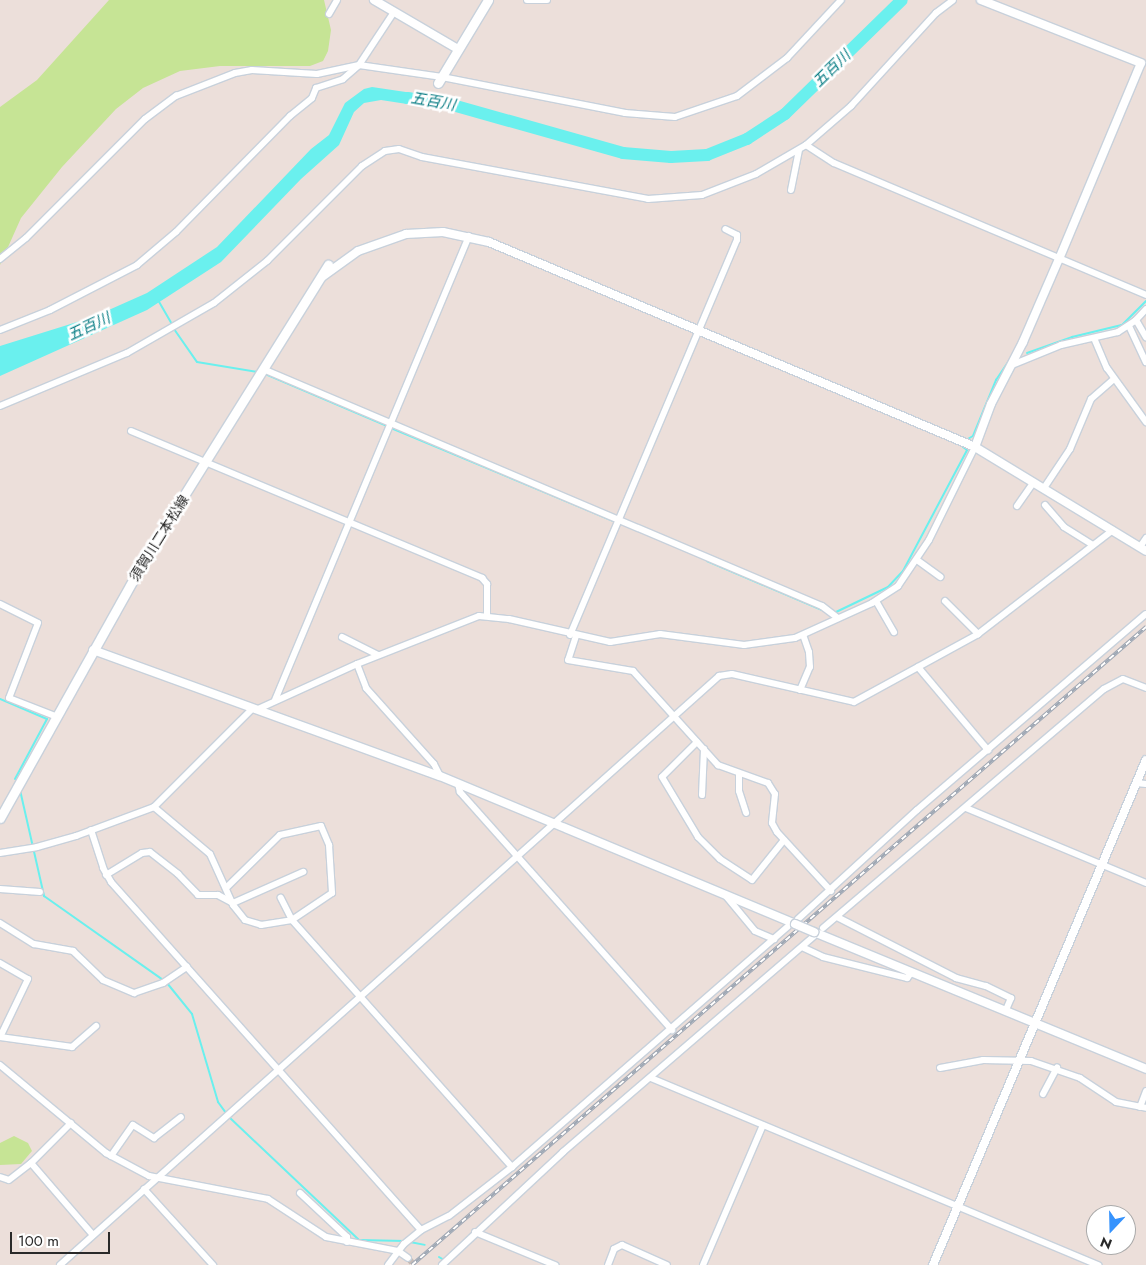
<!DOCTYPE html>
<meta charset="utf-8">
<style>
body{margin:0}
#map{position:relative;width:1146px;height:1265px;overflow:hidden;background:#ecdfda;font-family:Jost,"Noto Sans JP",sans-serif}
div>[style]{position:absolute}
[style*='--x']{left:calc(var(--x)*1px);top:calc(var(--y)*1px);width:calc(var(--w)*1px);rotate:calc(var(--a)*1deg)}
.green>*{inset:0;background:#c6e495}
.water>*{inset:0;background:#6af0ee}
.stream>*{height:2px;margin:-1px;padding:0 1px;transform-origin:1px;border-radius:1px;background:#6af0ee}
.river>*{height:12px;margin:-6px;padding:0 6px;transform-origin:6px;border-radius:6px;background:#6af0ee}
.minor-tunnel>*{height:6px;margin-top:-3px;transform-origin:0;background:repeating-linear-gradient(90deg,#c5bbb7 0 6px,transparent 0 9px)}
.roads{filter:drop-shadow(1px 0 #c8d1db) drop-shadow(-1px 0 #c8d1db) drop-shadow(0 1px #c8d1db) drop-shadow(0 -1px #c8d1db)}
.minor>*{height:6px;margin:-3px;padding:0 3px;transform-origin:3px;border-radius:3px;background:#fff}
.tertiary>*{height:8px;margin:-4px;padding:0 4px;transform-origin:4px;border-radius:4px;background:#fff}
.secondary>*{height:9px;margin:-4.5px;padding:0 4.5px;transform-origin:4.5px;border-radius:4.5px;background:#fff}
.rail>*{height:4px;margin-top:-2px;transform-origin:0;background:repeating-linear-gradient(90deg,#fff 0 5.5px,#9da7b4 0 11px);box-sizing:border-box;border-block:1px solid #9da7b4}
.bridges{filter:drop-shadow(1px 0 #c8d1db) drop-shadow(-1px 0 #c8d1db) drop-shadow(0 1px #c8d1db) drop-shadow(0 -1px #c8d1db)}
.tertiary-bridge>*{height:8px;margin:-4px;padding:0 4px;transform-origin:4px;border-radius:4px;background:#fff}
span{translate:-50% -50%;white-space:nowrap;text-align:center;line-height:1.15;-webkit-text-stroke:5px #fff;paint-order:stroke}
.street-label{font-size:14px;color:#292929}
.water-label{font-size:15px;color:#0c7f86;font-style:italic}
.north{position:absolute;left:1086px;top:1205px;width:50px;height:50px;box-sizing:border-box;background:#fff;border:1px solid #a9a9a9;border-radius:50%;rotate:201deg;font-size:14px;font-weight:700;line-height:20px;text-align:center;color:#292929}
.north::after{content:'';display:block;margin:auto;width:18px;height:22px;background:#3693fd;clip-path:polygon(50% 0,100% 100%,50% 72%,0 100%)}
.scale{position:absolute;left:10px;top:1232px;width:100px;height:22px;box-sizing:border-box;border:2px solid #292929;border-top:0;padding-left:6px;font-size:15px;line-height:18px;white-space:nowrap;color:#292929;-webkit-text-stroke:4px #fff;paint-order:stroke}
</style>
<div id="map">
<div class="green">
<i style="clip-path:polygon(109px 0,324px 0,331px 30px,328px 51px,323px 61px,310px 66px,220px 66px,180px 71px,143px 88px,116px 109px,62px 167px,21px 218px,0 265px,0 107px,37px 80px)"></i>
<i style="clip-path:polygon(14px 1136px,28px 1143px,32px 1151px,21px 1164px,0 1165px,0 1143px)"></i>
</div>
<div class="water">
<i style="clip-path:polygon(372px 87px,426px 95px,420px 106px,381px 100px,364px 103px,354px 112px,339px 145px,301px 179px,221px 262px,147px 310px,0 376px,0 346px,93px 317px,147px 293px,217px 247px,311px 149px,329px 135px,345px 103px,364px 89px)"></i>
</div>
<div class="stream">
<i style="--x:158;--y:300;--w:28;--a:60"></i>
<i style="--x:174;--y:329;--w:40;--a:55.1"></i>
<i style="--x:197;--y:362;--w:62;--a:9.3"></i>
<i style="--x:1027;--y:353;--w:48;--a:-19.6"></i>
<i style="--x:1072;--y:337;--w:51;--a:-13.5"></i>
<i style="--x:1122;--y:325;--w:34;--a:-45"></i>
<i style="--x:263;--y:373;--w:135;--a:23.1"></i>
<i style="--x:391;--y:428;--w:241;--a:22.7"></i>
<i style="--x:966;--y:440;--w:8;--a:-30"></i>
<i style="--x:973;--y:436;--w:61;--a:-67.7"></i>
<i style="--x:996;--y:380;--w:25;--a:-56"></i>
<i style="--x:707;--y:561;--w:127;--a:23.1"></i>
<i style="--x:834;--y:613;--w:60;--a:-25.7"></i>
<i style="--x:888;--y:587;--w:22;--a:-47"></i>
<i style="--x:903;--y:571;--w:137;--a:-62.1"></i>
<i style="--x:967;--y:450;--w:5;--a:-143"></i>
<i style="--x:0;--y:699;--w:51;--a:23.1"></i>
<i style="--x:47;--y:719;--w:68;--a:118.1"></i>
<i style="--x:20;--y:790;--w:109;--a:77.2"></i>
<i style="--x:44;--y:896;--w:146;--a:35.2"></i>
<i style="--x:167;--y:983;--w:40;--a:51"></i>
<i style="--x:192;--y:1014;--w:92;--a:73.5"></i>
<i style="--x:218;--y:1102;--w:14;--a:54"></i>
<i style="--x:229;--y:1117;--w:179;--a:43.4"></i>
<i style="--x:359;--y:1240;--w:46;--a:1.2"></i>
<i style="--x:410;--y:1242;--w:15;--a:11"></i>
<i style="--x:439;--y:1257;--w:6;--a:31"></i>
</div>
<div class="river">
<i style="--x:407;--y:98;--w:42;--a:8.1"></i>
<i style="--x:449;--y:104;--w:181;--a:15.7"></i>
<i style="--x:623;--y:153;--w:48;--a:4.8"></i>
<i style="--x:671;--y:157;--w:36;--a:-3"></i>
<i style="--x:707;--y:155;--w:43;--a:-21.8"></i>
<i style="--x:747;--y:139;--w:45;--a:-33.3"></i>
<i style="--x:785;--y:114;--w:163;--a:-44.3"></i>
</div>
<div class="minor-tunnel">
<i style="--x:408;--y:1258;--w:9;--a:49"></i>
</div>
<div class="roads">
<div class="minor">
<i style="--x:527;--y:0;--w:20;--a:0"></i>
<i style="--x:329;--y:14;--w:16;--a:-60"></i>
<i style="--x:806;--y:145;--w:33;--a:33"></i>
<i style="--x:834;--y:163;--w:339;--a:22.9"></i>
<i style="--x:791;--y:190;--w:41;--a:-78.7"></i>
<i style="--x:0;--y:259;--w:33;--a:-39"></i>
<i style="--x:26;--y:238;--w:168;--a:-45"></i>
<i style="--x:145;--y:119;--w:39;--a:-37"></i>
<i style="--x:176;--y:96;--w:63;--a:-21.3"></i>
<i style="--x:235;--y:73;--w:17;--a:-10"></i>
<i style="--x:252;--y:70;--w:65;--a:3.5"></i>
<i style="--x:317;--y:74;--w:43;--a:-12.1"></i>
<i style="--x:359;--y:65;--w:64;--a:-56.6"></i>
<i style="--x:1136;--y:320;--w:20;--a:60"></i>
<i style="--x:1129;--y:326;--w:40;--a:65"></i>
<i style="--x:0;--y:330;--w:54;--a:-21.8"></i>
<i style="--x:50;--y:310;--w:98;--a:-27.3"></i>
<i style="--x:137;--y:265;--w:51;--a:-40.2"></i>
<i style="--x:176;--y:232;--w:163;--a:-45.5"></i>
<i style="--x:290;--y:116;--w:28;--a:-39"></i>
<i style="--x:312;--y:98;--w:11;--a:-68"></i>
<i style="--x:316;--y:88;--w:28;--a:-18"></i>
<i style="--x:343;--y:79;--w:21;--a:-41"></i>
<i style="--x:359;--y:65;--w:84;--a:8.2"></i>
<i style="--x:442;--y:77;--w:187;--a:11.1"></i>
<i style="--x:625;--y:113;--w:50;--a:4.6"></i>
<i style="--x:675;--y:117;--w:65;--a:-18.7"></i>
<i style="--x:737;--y:96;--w:63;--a:-37.2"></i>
<i style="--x:787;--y:58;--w:79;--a:-47"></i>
<i style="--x:1094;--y:338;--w:33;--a:67"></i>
<i style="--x:1107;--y:368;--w:67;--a:54.2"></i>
<i style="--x:1012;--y:365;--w:53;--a:-22.2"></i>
<i style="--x:1061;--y:345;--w:58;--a:-12.8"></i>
<i style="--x:1118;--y:332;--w:20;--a:-33"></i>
<i style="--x:1135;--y:321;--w:16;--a:-47"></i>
<i style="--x:263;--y:369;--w:607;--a:22.98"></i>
<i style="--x:822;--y:606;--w:20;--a:37"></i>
<i style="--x:0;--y:406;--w:138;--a:-22.7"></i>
<i style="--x:127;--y:353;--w:100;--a:-29.9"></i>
<i style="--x:214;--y:303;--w:68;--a:-38.4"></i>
<i style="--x:267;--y:261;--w:134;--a:-45"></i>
<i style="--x:362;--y:166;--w:27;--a:-33"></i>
<i style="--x:385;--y:151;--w:14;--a:-8"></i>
<i style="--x:399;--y:149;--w:24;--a:19"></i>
<i style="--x:422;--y:157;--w:230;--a:10.5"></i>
<i style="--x:648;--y:199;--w:54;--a:-4.2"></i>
<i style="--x:702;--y:195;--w:58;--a:-21.3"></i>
<i style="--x:756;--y:174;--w:58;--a:-30.1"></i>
<i style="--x:806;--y:145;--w:60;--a:-40.9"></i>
<i style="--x:851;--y:106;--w:126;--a:-47.6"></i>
<i style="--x:936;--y:13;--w:21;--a:-37"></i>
<i style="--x:131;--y:431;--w:381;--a:22.7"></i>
<i style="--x:482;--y:578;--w:8;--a:50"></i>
<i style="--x:487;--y:584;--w:32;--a:90"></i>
<i style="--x:1044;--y:488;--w:47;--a:-56.3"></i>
<i style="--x:1070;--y:449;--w:54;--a:-67.2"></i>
<i style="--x:1091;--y:399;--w:30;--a:-41"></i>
<i style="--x:1045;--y:505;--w:29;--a:49"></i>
<i style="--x:1064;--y:527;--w:34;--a:32"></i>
<i style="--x:1017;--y:506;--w:29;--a:-55"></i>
<i style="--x:1140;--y:547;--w:11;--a:-56"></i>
<i style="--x:917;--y:560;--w:29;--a:36"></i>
<i style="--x:876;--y:601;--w:36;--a:60"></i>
<i style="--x:945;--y:601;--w:47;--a:45"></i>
<i style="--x:0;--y:604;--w:42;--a:26.6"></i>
<i style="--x:38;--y:623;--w:80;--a:111.1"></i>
<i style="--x:9;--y:698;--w:49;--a:21.4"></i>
<i style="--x:570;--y:635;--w:429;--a:-67.1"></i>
<i style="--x:737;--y:240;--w:5;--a:-90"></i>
<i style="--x:737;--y:235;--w:13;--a:-153"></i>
<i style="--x:576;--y:636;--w:25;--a:108"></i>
<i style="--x:568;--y:660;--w:66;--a:9.6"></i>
<i style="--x:633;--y:671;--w:127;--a:47.9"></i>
<i style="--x:718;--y:765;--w:53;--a:19.8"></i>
<i style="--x:768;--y:783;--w:13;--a:58"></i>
<i style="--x:775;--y:794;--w:29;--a:96"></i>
<i style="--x:772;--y:823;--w:10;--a:61"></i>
<i style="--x:777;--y:832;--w:80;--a:47.5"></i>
<i style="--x:342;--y:637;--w:40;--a:26.6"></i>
<i style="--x:357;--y:664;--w:26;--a:69"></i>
<i style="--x:366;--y:688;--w:102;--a:48.2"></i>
<i style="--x:434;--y:764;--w:13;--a:63"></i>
<i style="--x:918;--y:667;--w:109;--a:49.9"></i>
<i style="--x:800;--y:690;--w:25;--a:-67"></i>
<i style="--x:810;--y:667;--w:15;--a:-94"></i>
<i style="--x:809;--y:652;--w:18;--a:-109"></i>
<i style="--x:275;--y:700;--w:503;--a:-67.31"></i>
<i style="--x:256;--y:710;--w:111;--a:-24.5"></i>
<i style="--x:357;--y:664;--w:131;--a:-21.5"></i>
<i style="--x:479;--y:616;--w:30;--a:6"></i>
<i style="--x:509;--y:619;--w:104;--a:12.8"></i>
<i style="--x:610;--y:642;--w:51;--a:-9.1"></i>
<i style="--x:660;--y:634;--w:85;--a:7.5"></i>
<i style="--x:744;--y:645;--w:51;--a:-7.8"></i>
<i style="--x:795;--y:638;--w:85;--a:-24.4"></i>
<i style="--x:872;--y:603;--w:31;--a:-33"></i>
<i style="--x:898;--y:586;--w:55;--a:-56"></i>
<i style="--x:929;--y:540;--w:104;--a:-63.7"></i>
<i style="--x:697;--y:742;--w:49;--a:135"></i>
<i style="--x:662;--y:777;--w:70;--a:59"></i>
<i style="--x:698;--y:837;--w:31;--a:45"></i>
<i style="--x:720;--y:859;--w:38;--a:33"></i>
<i style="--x:752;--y:880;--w:51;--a:-51.3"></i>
<i style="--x:739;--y:774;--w:17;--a:90"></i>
<i style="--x:739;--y:791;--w:23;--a:72"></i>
<i style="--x:1136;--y:783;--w:10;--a:6"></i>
<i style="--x:458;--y:784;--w:8;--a:76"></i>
<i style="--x:460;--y:792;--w:319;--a:48.3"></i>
<i style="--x:702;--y:795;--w:46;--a:-87.5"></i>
<i style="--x:154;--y:807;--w:73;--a:40"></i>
<i style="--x:210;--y:854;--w:56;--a:65.7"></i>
<i style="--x:233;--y:905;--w:19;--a:51"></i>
<i style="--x:245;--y:920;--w:17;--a:17"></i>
<i style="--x:261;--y:925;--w:31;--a:-9"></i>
<i style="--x:292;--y:920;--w:331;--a:48.3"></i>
<i style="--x:966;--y:808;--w:195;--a:22.6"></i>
<i style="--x:91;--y:830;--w:40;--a:72"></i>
<i style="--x:103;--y:868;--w:16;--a:60"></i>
<i style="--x:111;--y:882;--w:466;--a:48.3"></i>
<i style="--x:0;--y:853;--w:37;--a:-9"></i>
<i style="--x:37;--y:847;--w:41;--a:-15.8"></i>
<i style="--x:76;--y:836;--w:83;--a:-20.4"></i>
<i style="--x:154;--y:807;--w:139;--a:-45"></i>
<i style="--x:106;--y:875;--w:42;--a:-31.4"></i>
<i style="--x:142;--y:853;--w:8;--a:-7"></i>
<i style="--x:150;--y:852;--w:36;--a:38"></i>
<i style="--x:178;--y:874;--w:29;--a:46"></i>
<i style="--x:198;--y:895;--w:20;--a:0"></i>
<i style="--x:218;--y:895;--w:17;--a:28"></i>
<i style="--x:233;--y:903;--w:77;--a:-23.9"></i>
<i style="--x:227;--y:887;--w:74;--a:-44.5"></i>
<i style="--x:280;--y:835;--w:42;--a:-12.4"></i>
<i style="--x:321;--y:826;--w:21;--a:67"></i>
<i style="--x:329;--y:845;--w:48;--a:86.4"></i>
<i style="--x:332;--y:893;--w:48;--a:146"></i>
<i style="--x:292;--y:920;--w:25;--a:-117"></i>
<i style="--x:0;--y:889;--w:40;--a:4.3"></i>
<i style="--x:726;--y:896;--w:45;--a:50.4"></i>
<i style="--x:755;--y:931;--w:21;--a:23"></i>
<i style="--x:837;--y:917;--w:134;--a:27.1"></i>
<i style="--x:956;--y:978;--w:31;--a:15"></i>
<i style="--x:986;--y:986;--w:28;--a:26"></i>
<i style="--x:1011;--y:998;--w:13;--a:113"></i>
<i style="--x:798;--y:919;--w:161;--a:-42.5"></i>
<i style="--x:917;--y:810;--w:301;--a:-40.6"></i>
<i style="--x:0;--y:923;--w:40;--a:32"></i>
<i style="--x:34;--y:944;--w:40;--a:10"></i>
<i style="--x:73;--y:951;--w:42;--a:44"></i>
<i style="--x:103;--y:980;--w:34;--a:23"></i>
<i style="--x:134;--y:993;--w:31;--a:-19"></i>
<i style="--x:163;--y:983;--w:29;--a:-34"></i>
<i style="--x:823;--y:928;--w:369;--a:-40.4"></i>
<i style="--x:1104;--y:689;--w:21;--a:-28"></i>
<i style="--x:1123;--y:679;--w:25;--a:21"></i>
<i style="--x:802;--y:947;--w:23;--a:25"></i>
<i style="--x:823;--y:957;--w:87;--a:14"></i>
<i style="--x:907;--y:978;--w:8;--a:-50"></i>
<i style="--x:0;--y:963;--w:32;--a:30"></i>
<i style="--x:28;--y:979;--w:62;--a:115.7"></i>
<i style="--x:0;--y:1037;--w:73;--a:7.9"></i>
<i style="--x:72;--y:1047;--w:32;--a:-41"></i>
<i style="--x:0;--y:1065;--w:138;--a:39.7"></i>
<i style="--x:106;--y:1153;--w:49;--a:28.1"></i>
<i style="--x:149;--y:1176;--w:121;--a:10.9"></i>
<i style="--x:268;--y:1199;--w:69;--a:33.2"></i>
<i style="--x:326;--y:1237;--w:73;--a:11"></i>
<i style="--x:398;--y:1251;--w:12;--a:35"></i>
<i style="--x:940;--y:1068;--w:44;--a:-10.5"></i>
<i style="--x:983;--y:1060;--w:48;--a:1.2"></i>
<i style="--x:1031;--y:1061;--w:52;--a:19.1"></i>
<i style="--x:1080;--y:1078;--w:43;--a:33.7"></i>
<i style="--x:1116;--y:1102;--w:31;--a:11"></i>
<i style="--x:651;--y:1078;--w:485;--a:22.7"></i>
<i style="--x:1043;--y:1094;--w:30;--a:-62"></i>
<i style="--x:1140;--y:1107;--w:17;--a:-69"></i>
<i style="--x:71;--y:1123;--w:57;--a:135"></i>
<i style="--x:31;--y:1163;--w:95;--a:49.3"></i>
<i style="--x:111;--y:1156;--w:38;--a:-55"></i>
<i style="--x:133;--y:1125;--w:25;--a:32"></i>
<i style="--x:154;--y:1138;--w:34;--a:-38"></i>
<i style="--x:0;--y:1177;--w:9;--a:18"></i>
<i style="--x:9;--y:1180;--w:28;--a:-38"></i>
<i style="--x:144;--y:1189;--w:103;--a:47.8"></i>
<i style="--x:300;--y:1193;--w:64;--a:43.1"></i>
<i style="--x:347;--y:1237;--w:5;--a:90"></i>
<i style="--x:475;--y:1232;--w:87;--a:22.4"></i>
<i style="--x:60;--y:1265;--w:884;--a:-41.79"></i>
<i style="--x:719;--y:676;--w:13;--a:-9"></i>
<i style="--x:732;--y:674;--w:125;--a:12.9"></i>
<i style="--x:854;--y:702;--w:141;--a:-28.7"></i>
<i style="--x:978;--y:634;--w:170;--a:-37.6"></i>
<i style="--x:388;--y:1265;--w:26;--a:-53"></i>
<i style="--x:404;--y:1244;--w:22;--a:-39"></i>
<i style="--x:421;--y:1230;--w:31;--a:-27"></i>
<i style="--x:449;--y:1216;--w:80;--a:-37.9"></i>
<i style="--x:512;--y:1167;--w:366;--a:-41.1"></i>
<i style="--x:442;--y:1265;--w:166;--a:-43"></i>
<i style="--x:563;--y:1152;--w:330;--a:-40.7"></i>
<i style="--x:608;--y:1265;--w:17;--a:-69"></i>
<i style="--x:614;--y:1249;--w:9;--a:-27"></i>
<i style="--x:622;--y:1245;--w:49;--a:24"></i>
<i style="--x:703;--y:1265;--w:152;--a:-66.8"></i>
</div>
<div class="tertiary">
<i style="--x:374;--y:0;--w:97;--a:30.3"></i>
<i style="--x:322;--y:277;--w:44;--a:-35.8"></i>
<i style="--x:358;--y:251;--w:51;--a:-19.5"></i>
<i style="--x:406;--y:234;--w:37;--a:-3"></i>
<i style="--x:443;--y:232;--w:47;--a:12.3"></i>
<i style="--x:489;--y:242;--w:527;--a:22.87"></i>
<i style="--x:975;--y:447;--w:200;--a:31.3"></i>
<i style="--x:975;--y:447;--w:46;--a:-69.6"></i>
<i style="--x:991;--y:404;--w:70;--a:-62.7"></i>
<i style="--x:1023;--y:342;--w:90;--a:-66.6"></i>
<i style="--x:1059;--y:259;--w:212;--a:-67.3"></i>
<i style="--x:1141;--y:63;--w:172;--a:-158.5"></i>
<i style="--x:93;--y:650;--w:369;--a:20"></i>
<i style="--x:440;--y:776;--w:385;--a:22.6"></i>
<i style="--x:814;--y:932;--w:359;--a:22.4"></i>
<i style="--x:933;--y:1265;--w:548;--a:-67.13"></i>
</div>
<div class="secondary">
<i style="--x:438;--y:83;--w:97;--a:-58.9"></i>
<i style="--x:0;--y:818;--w:304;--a:-60.8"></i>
<i style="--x:148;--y:553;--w:340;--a:-58"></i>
</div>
</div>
<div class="rail">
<i style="--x:412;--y:1265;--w:973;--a:-41"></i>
</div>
<div class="bridges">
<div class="tertiary-bridge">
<i style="--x:795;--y:924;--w:21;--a:23"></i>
</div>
</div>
<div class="street-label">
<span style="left:159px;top:538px;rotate:-58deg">須賀川二本松線</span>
</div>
<div class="water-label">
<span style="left:832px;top:69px;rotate:-44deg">五百川</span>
<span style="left:433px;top:102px;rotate:10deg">五百川</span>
<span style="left:89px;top:327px;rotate:-25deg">五百川</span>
</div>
<div class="north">N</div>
<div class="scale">100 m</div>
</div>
